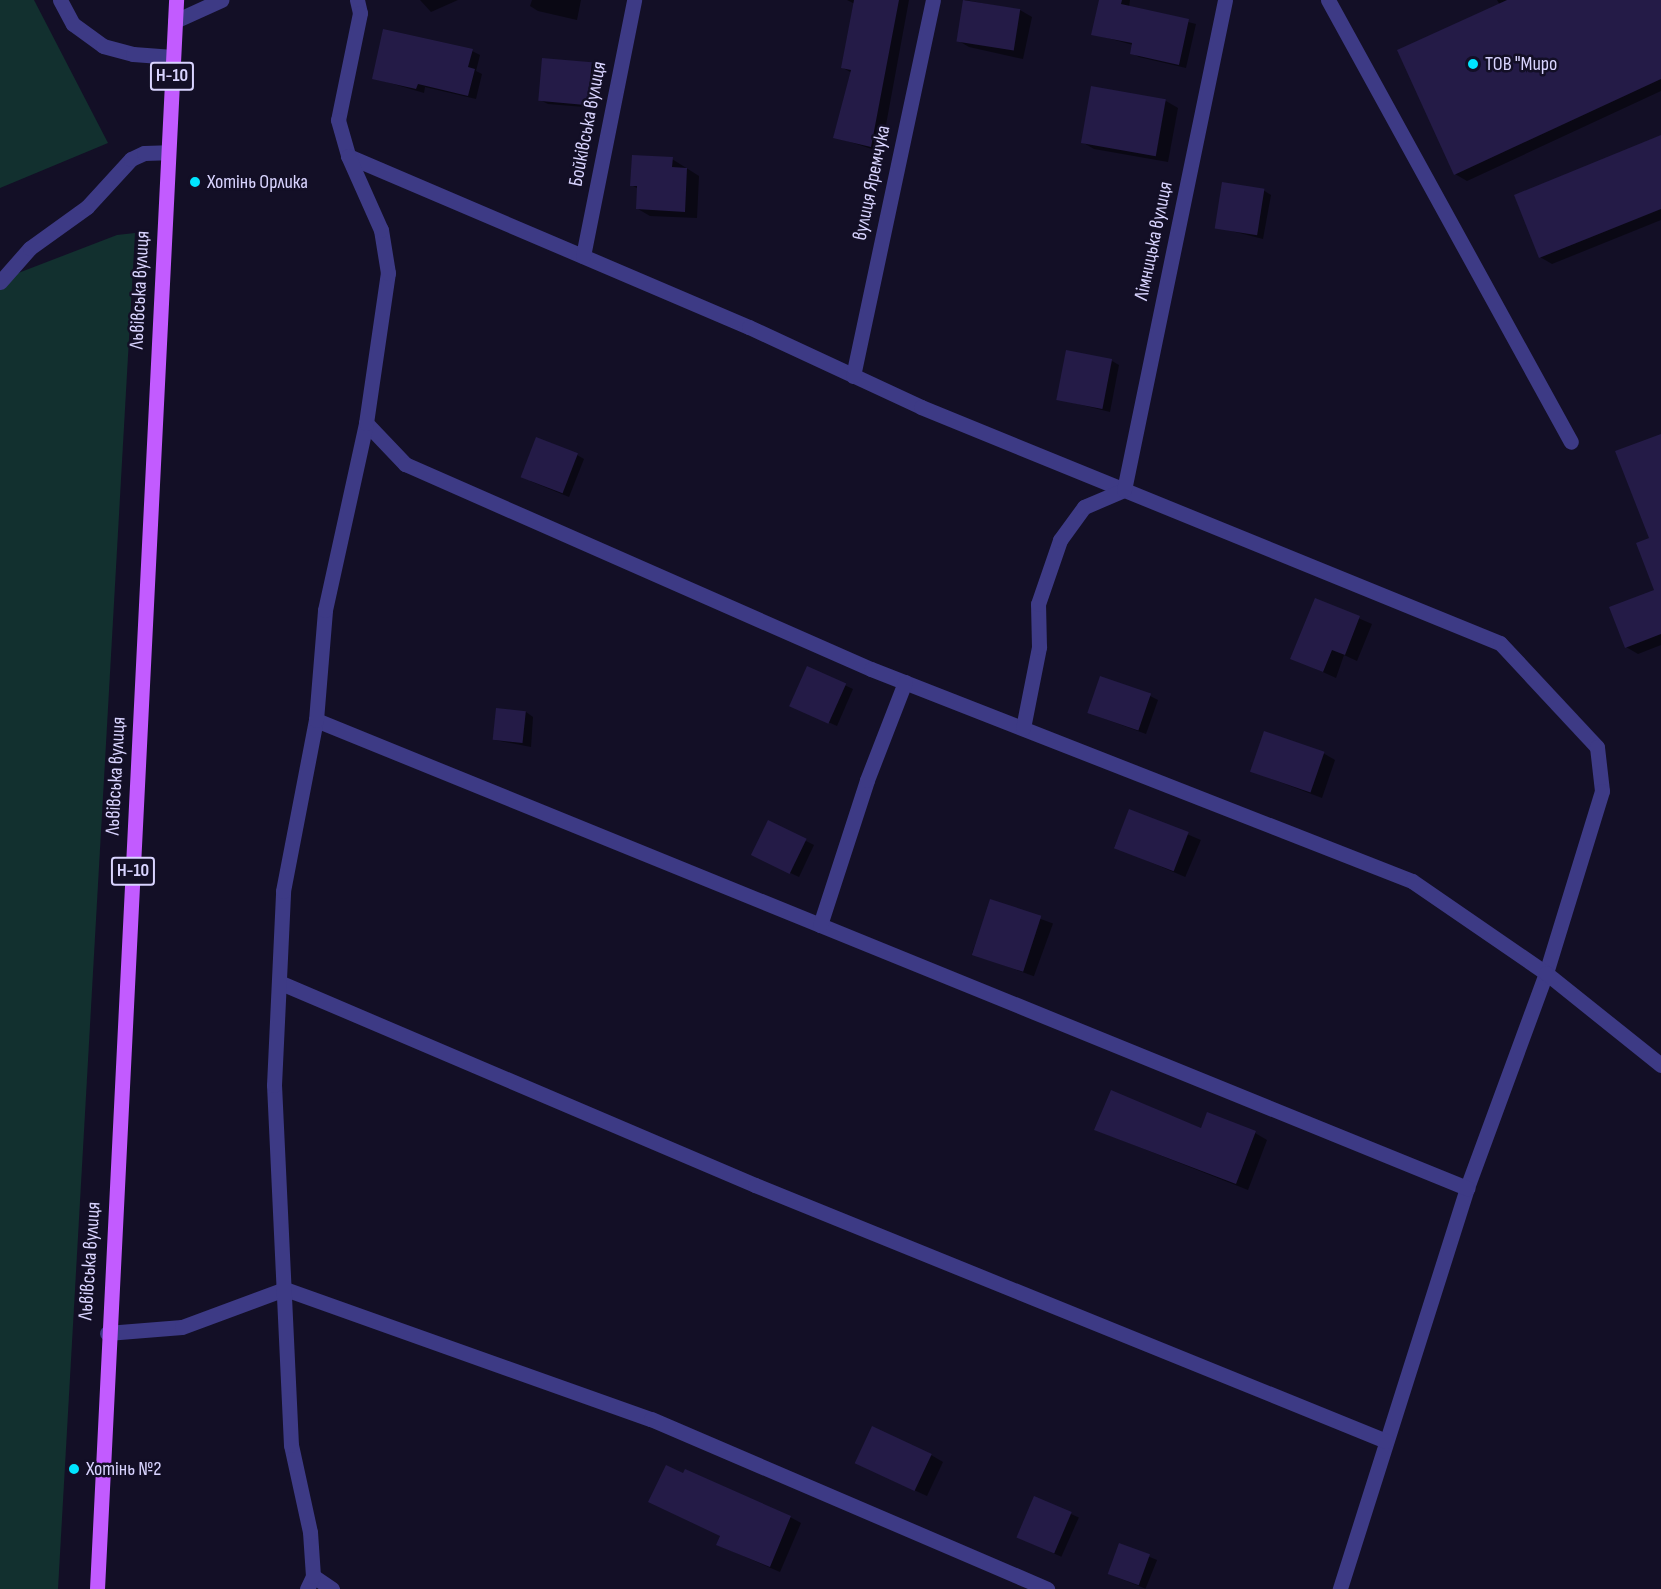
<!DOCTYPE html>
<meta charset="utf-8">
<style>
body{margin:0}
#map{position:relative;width:1661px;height:1589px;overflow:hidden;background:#130f26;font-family:"Sofia Sans Condensed",sans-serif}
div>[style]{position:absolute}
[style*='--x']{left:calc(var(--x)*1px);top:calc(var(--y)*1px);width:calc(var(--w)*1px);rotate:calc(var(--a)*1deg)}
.green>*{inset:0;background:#12302f}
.shadow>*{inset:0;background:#0007;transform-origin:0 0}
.building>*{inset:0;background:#241b47;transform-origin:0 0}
.minor>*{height:15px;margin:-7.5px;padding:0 7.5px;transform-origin:7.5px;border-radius:7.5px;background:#3d3a85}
.major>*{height:15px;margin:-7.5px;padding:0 7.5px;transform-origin:7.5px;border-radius:7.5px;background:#c25bff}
.dots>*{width:16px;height:16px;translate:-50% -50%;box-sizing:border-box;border:3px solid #130f26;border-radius:50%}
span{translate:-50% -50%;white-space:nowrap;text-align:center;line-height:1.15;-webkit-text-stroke:5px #130f26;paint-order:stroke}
.shield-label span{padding:2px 4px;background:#130f26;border:2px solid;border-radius:4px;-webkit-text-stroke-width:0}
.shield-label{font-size:18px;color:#d9d4ff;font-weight:700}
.poi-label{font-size:20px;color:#d9d4ff}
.left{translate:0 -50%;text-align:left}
.street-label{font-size:20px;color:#d9d4ff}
</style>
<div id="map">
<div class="green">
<i style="clip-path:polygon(0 0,34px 0,108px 143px,0 188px)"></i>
<i style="clip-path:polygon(135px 233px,58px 1589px,0 1589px,0 280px,117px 235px)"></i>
</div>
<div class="shadow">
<i style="clip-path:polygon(420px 0,458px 0,431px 12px)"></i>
<i style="clip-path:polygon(532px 0,581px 0,577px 20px,538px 11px,530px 6px)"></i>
<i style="clip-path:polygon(847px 0,909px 0,881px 152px,835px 137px,852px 73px,843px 68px,855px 4px)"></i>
<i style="clip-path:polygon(965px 0,1020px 10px,1032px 17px,1023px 59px,969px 47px,957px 40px)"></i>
<i style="clip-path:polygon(1100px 0,1130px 0,1129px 7px,1196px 24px,1186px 68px,1139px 57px,1131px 53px,1133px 45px,1093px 34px)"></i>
<i style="clip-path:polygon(1497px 0,1661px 0,1661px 91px,1467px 181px,1455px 174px,1500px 5px)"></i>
<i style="clip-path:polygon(472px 51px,480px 55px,476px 71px,482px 74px,476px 99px,425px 87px,424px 93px,373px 78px)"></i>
<i style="clip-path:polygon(591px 63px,599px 68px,596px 108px,548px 104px,540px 100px)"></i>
<i style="clip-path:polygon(1166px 101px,1178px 108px,1168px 162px,1094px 149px,1082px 142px)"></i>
<i style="clip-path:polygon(1661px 137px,1661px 220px,1552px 264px,1540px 257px)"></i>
<i style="clip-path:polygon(672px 159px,699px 176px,697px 218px,650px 216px,638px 209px,639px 189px,631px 185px)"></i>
<i style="clip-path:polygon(1263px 190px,1271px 195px,1263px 239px,1216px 227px)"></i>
<i style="clip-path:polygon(1112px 361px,1119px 365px,1110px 412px,1058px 399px)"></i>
<i style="clip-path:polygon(1661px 435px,1661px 645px,1638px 654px,1626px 647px,1656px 590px,1651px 539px)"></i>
<i style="clip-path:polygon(577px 455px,584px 459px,569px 497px,530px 481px)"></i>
<i style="clip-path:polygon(1316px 600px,1372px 624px,1357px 661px,1344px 655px,1336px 678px,1292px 658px)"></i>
<i style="clip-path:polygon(807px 668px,853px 689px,837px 726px,799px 709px)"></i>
<i style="clip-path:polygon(1150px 696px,1158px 700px,1146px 734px,1097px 716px)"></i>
<i style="clip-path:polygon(526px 712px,533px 717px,531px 747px,495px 740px)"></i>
<i style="clip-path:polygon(1323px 753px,1335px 760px,1322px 798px,1251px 771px)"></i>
<i style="left:1130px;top:810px;width:77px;height:40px;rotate:23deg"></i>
<i style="clip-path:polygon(806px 841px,814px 845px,799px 877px,761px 859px)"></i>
<i style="left:991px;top:901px;width:66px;height:56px;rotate:20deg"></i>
<i style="clip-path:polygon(1096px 1130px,1202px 1130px,1255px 1133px,1267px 1140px,1248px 1190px)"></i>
<i style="clip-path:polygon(931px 1455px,943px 1462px,927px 1496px,868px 1469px)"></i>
<i style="left:1035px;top:1498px;width:48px;height:43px;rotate:24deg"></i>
<i style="clip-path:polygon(790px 1517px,801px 1523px,780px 1572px,718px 1545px,721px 1536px)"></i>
<i style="left:1120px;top:1545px;width:40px;height:31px;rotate:22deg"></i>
</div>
<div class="building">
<i style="clip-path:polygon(854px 0,899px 0,871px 147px,833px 138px,851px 70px,841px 68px)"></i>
<i style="left:963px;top:0;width:58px;height:42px;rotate:9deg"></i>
<i style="clip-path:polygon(1099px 0,1122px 0,1121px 4px,1189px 19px,1179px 65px,1130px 54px,1132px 43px,1091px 35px)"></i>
<i style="clip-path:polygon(1507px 0,1661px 0,1661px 79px,1454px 175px,1397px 50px)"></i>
<i style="clip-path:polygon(383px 29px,473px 49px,468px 67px,475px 69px,468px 96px,418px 84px,416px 89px,372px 79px)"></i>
<i style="left:542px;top:58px;width:50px;height:43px;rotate:5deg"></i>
<i style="left:1091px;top:86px;width:76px;height:58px;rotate:10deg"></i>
<i style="clip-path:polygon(1661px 135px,1661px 209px,1539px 258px,1514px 195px)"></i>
<i style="clip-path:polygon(632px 155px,673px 157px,672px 167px,687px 168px,685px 212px,636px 209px,637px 186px,630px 186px)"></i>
<i style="left:1222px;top:182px;width:43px;height:47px;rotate:9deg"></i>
<i style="left:1066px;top:350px;width:47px;height:51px;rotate:11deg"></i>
<i style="clip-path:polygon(1661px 434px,1661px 634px,1625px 648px,1609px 607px,1654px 590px,1636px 543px,1649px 538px,1615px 451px)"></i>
<i style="left:536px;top:437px;width:45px;height:43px;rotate:21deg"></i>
<i style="clip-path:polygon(1315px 598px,1360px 616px,1345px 655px,1332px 650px,1323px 672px,1290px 659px)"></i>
<i style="left:807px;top:666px;width:43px;height:44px;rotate:24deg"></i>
<i style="left:1100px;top:676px;width:54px;height:39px;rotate:19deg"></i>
<i style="left:496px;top:708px;width:30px;height:32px;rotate:6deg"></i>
<i style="left:1264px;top:731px;width:64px;height:43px;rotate:19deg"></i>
<i style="left:1129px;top:809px;width:64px;height:42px;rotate:21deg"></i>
<i style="left:768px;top:820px;width:43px;height:39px;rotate:26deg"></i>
<i style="left:990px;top:899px;width:54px;height:59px;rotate:18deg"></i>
<i style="clip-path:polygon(1111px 1090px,1201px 1128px,1207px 1112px,1256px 1131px,1236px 1184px,1094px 1130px)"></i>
<i style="left:872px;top:1426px;width:66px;height:41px;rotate:25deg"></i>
<i style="clip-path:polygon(666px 1465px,683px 1473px,685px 1469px,791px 1516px,770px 1567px,716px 1545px,720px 1536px,648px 1502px)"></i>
<i style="left:1034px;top:1496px;width:41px;height:45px;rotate:23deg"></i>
<i style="left:1119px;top:1543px;width:33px;height:33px;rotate:20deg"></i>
</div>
<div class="minor">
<i style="--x:60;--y:0;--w:27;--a:62"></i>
<i style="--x:73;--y:24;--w:37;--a:36"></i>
<i style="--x:103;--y:46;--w:31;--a:15"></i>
<i style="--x:133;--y:54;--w:40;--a:4.3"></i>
<i style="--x:357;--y:0;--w:13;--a:77"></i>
<i style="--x:360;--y:13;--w:109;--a:101.6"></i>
<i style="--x:338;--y:120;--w:37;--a:74"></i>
<i style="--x:348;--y:156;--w:436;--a:23.1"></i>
<i style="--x:749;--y:327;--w:190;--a:24.9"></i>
<i style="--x:921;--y:407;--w:625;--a:22.18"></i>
<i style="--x:1500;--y:643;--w:142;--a:47"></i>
<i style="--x:1597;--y:747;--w:44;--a:83.5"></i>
<i style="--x:1602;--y:791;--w:190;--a:107.1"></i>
<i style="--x:1546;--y:973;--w:229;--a:110.2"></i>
<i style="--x:1467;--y:1188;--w:421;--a:107.6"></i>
<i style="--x:1328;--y:0;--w:504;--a:61.2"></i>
<i style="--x:175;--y:21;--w:51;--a:-24.5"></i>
<i style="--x:583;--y:256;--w:261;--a:-78.7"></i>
<i style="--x:0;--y:282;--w:45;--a:-48.6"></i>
<i style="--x:30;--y:248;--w:70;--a:-35.7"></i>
<i style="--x:87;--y:207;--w:65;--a:-47.5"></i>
<i style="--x:131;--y:159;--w:14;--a:-25"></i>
<i style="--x:144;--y:153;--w:23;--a:-2"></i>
<i style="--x:853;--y:376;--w:384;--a:-78"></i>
<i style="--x:366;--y:423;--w:57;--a:46.4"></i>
<i style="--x:405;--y:464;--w:509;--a:23.75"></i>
<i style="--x:871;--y:669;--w:581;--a:21.4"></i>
<i style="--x:1412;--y:881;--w:163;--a:34.5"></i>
<i style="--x:1546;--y:973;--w:147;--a:38.7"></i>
<i style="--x:316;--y:720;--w:1243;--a:22.13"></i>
<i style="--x:1023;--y:728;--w:83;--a:-78.8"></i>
<i style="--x:1039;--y:647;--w:43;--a:-91.3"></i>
<i style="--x:1038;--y:604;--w:68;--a:-71"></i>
<i style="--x:1060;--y:540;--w:41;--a:-54"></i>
<i style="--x:1084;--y:507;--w:43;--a:-23"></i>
<i style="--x:1124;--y:490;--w:500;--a:-78.35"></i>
<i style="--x:820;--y:925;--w:152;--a:-72"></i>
<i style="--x:867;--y:780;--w:105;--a:-68.8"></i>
<i style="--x:281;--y:983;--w:515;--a:23.08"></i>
<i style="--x:755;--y:1185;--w:681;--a:22.08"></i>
<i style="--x:107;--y:1333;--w:75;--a:-4.6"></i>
<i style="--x:182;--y:1327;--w:110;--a:-20.3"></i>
<i style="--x:285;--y:1289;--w:388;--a:19.6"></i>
<i style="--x:651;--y:1419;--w:431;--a:23.2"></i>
<i style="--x:313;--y:1576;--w:23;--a:34"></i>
<i style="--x:307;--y:1589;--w:14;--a:-65"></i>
<i style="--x:313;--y:1576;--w:44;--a:-93.9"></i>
<i style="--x:310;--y:1532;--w:89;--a:-102.3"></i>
<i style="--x:291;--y:1445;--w:360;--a:-92.7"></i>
<i style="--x:274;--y:1085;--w:194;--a:-87.3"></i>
<i style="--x:283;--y:891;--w:174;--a:-79.1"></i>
<i style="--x:316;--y:720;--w:110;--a:-85.3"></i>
<i style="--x:325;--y:610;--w:191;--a:-77.6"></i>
<i style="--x:366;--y:423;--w:152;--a:-81.7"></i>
<i style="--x:388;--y:273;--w:44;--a:-99.2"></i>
<i style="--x:381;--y:230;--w:81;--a:-114"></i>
</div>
<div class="major">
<i style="--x:97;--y:1589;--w:1591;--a:-87.15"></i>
</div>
<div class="dots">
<i style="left:1473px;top:64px;background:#00e5ff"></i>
<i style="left:195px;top:182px;background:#00e5ff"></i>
<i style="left:74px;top:1469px;background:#00e5ff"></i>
</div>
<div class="shield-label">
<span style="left:172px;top:76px">Н-10</span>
<span style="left:133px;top:871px">Н-10</span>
</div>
<div class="poi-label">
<span class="left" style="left:1485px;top:64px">ТОВ "Миро</span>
<span class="left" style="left:207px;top:182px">Хотінь Орлика</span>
<span class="left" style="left:86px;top:1469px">Хотінь №2</span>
</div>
<div class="street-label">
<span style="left:588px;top:124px;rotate:-79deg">Бойківська вулиця</span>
<span style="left:872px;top:183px;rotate:-78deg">вулиця Яремчука</span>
<span style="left:1154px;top:241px;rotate:-78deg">Лімницька вулиця</span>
<span style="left:140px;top:290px;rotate:-87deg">Львівська вулиця</span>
<span style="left:116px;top:776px;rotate:-87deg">Львівська вулиця</span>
<span style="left:90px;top:1261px;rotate:-86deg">Львівська вулиця</span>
</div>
</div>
